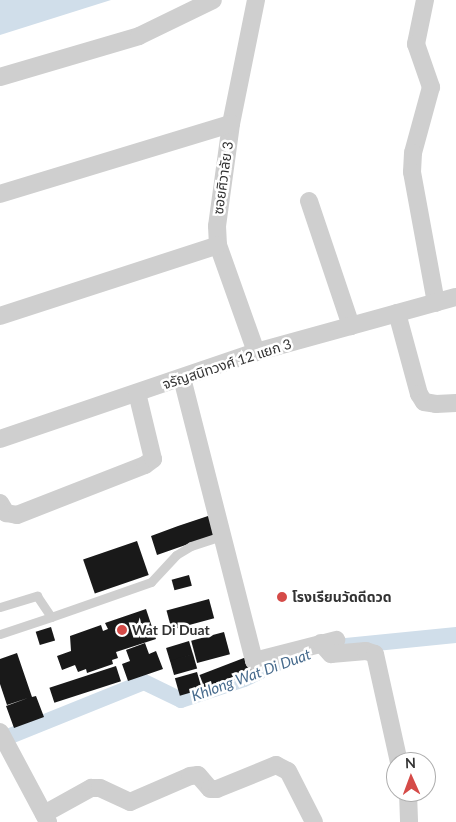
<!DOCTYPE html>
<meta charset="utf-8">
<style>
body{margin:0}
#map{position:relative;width:456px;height:822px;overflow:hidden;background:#fff;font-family:Lato,"Noto Sans Thai",sans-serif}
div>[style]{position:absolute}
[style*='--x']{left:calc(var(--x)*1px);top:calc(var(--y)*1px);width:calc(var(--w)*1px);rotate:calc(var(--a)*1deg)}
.water>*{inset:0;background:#d0deea}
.canal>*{height:16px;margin:-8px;padding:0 8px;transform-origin:8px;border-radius:8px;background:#d0deea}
.building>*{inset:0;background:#191919;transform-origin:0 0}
.service>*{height:9px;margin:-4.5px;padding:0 4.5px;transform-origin:4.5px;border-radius:4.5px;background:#cfcfcf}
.minor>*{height:18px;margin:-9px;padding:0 9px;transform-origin:9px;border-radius:9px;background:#cfcfcf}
.dots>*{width:14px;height:14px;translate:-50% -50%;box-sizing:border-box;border:2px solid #fff;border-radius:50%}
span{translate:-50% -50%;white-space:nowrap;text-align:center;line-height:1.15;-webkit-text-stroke:5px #fff;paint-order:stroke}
.street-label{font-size:14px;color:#323232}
.poi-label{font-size:14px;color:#323232;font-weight:700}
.left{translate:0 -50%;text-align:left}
.water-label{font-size:15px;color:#476b8d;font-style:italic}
.north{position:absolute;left:386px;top:752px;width:50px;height:50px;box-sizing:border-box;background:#fff;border:1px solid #adadad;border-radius:50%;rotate:358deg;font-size:14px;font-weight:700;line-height:20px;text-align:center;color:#323232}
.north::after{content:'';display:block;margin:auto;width:18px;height:22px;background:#d54b48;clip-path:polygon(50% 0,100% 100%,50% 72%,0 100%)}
</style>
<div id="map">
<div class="water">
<i style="clip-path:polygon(0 0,111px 0,0 35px)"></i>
</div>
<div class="canal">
<i style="--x:346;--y:646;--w:111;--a:-5.7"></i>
<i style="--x:0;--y:740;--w:155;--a:-21.9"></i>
<i style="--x:144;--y:682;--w:41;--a:25.9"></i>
<i style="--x:181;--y:700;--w:66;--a:-18.4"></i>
<i style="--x:244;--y:679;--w:44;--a:-25.4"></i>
</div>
<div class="building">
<i style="clip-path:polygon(211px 515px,217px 534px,157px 555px,151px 536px,178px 526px,182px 537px,178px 526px)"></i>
<i style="left:137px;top:541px;width:36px;height:57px;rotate:71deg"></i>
<i style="left:189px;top:575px;width:11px;height:18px;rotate:75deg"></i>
<i style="left:209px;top:599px;width:20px;height:44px;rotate:75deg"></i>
<i style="clip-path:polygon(146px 609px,156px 639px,116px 652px,118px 658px,112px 660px,113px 664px,87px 673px,86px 669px,78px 672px,75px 665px,62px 670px,57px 656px,71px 651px,70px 636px,101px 625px,103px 631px,108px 629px,105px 623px)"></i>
<i style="left:51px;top:627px;width:14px;height:16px;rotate:73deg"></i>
<i style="left:224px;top:632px;width:23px;height:34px;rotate:75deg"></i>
<i style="left:189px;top:641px;width:14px;height:24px;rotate:73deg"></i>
<i style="clip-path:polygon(145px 643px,149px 654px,156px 651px,163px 669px,128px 681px,122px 664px,130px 661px,126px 650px)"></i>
<i style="clip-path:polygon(17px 653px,32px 697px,36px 696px,44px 717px,14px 728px,6px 706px,28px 698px,7px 705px,0 684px,0 659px)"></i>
<i style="left:193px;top:654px;width:15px;height:24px;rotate:74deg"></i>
<i style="left:249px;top:656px;width:17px;height:53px;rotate:69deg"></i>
<i style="left:116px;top:666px;width:16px;height:70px;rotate:72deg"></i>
<i style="left:197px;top:672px;width:18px;height:23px;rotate:74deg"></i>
</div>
<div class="service">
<i style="--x:0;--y:607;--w:39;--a:-17"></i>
<i style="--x:37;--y:596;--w:25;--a:56"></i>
<i style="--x:51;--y:617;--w:106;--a:-19.3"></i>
<i style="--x:151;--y:582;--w:37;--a:-47"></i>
<i style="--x:176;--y:555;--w:17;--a:-31"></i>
<i style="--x:191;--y:546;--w:33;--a:-18"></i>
<i style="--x:0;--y:634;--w:54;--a:-18.4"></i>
</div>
<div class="minor">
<i style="--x:256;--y:0;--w:126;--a:101.4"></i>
<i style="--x:231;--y:124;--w:103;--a:97.8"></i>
<i style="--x:217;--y:226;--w:19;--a:87"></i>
<i style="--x:218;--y:245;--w:114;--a:70.4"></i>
<i style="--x:425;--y:0;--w:45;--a:101.6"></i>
<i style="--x:416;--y:44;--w:46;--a:70.8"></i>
<i style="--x:431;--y:87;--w:68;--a:105.3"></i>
<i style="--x:413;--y:153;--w:19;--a:93"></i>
<i style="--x:412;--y:172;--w:133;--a:79.6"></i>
<i style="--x:0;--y:77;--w:145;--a:-16.4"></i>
<i style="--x:139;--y:36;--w:82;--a:-25.9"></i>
<i style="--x:0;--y:194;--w:241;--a:-16.9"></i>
<i style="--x:309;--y:201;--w:132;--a:71.4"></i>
<i style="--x:397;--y:313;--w:84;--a:74.8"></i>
<i style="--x:419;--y:394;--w:9;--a:58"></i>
<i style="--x:424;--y:402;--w:12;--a:9"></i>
<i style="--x:436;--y:404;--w:20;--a:-3"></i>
<i style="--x:0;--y:316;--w:229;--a:-18"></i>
<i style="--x:182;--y:378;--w:292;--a:75.7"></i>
<i style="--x:254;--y:661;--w:85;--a:-14.4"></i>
<i style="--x:0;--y:439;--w:270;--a:-18.8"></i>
<i style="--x:256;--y:352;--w:207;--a:-15.4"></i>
<i style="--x:0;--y:503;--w:12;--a:59"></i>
<i style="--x:6;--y:513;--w:11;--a:10"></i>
<i style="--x:17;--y:515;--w:137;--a:-21.3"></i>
<i style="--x:145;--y:465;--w:10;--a:-37"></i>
<i style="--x:153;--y:459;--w:68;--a:-103.6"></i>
<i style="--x:321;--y:643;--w:15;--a:48"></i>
<i style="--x:331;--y:654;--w:35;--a:-5"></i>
<i style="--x:366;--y:651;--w:9;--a:18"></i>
<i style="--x:375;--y:654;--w:111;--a:77.5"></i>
<i style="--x:0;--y:732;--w:102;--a:61.9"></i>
<i style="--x:408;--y:792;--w:30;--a:88"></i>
<i style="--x:44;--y:814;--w:54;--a:-29"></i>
<i style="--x:91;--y:788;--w:9;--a:0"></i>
<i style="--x:100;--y:788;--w:33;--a:25"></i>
<i style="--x:130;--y:802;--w:65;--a:-23.4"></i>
<i style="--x:190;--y:776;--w:8;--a:-7"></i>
<i style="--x:198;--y:775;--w:18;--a:49"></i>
<i style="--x:210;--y:789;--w:7;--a:0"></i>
<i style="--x:217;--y:789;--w:64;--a:-22.1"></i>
<i style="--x:276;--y:765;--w:13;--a:27"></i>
<i style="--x:288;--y:771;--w:57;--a:63"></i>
</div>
<div class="dots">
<i style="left:282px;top:597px;background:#d54b48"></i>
<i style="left:122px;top:630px;background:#d54b48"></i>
</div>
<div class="street-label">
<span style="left:223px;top:178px;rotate:-82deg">ซอยศิวาลัย 3</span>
<span style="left:227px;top:364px;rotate:-18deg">จรัญสนิทวงศ์ 12 แยก 3</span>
</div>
<div class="poi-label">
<span class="left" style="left:292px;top:597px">โรงเรียนวัดดีดวด</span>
<span class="left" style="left:132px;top:630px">Wat Di Duat</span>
</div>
<div class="water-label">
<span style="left:251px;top:675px;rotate:-20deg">Khlong Wat Di Duat</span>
</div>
<div class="north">N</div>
</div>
